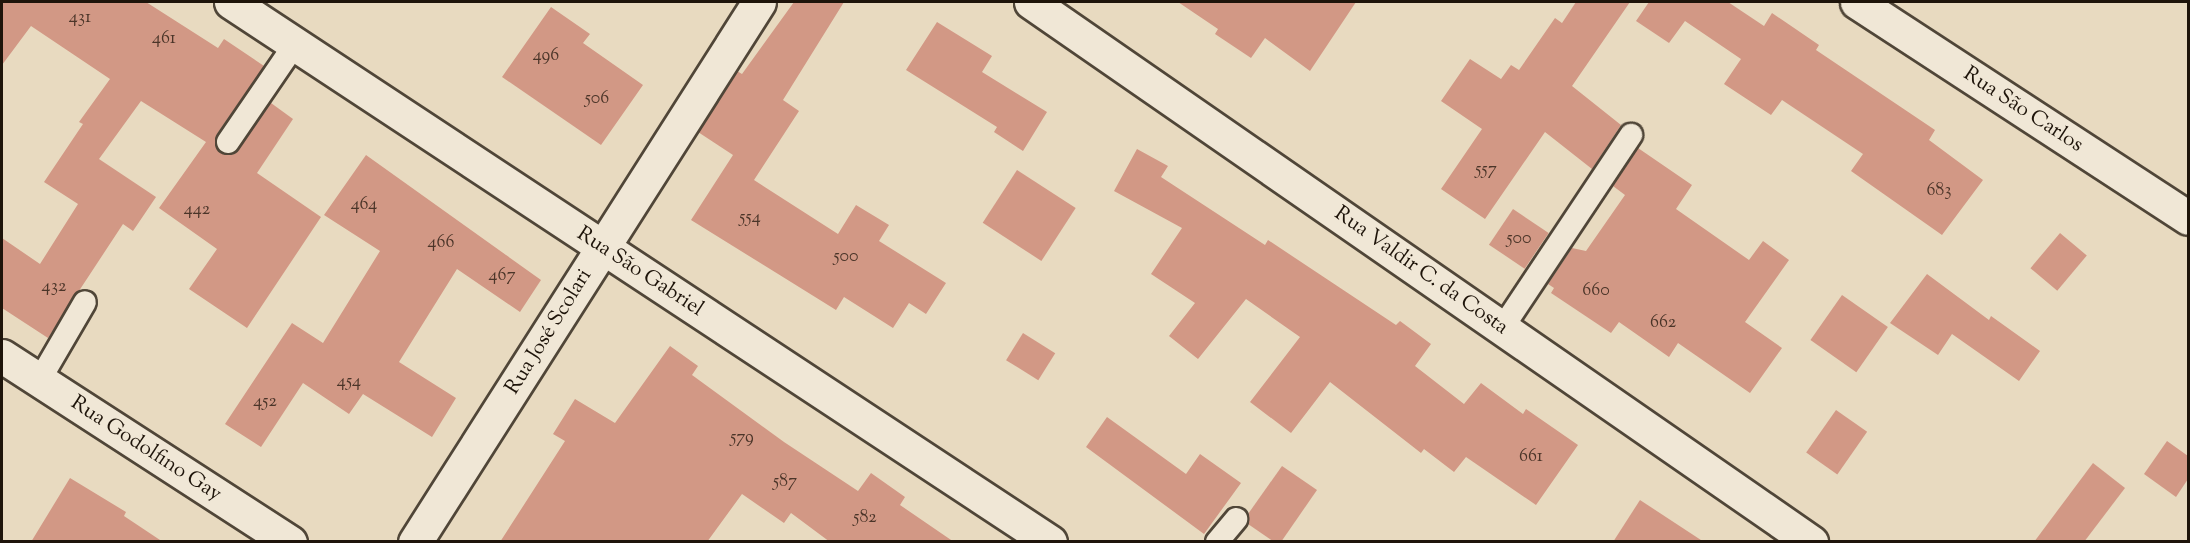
<!DOCTYPE html>
<meta charset="utf-8">
<style>
body{margin:0}
#map{position:relative;width:2190px;height:543px;overflow:hidden;background:#e8dac0;font-family:"Sorts Mill Goudy",serif}
div>[style]{position:absolute}
[style*='--x']{left:calc(var(--x)*1px);top:calc(var(--y)*1px);width:calc(var(--w)*1px);rotate:calc(var(--a)*1deg)}
.building>*{inset:0;background:#d29885;transform-origin:0 0}
.roads{filter:drop-shadow(2px 0 #504638) drop-shadow(-2px 0 #504638) drop-shadow(0 2px #504638) drop-shadow(0 -2px #504638)}
.service>*{height:22px;margin:-11px;padding:0 11px;transform-origin:11px;border-radius:11px;background:#f0e7d6}
.minor>*{height:33px;margin:-16.5px;padding:0 16.5px;transform-origin:16.5px;border-radius:16.5px;background:#f0e7d6}
span{translate:-50% -50%;white-space:nowrap;text-align:center;line-height:1.15;-webkit-text-stroke:5px #f0e7d6;paint-order:stroke}
.number-label{font-size:18px;color:#4b3529}
.number-label span{-webkit-text-stroke-width:0}
.street-label{font-size:21px;color:#1e140a}
.frame{position:absolute;inset:0;border:3px solid #1e140a;pointer-events:none}
</style>
<div id="map">
<div class="building">
<i style="clip-path:polygon(2px 2px,146px 2px,218px 48px,224px 39px,264px 66px,217px 134px,216px 147px,226px 155px,234px 154px,271px 103px,293px 119px,257px 173px,321px 217px,247px 328px,189px 289px,217px 249px,159px 208px,206px 142px,141px 101px,99px 159px,156px 197px,133px 231px,123px 224px,48px 338px,2px 308px,2px 238px,40px 264px,78px 204px,44px 182px,83px 124px,79px 122px,110px 79px,31px 26px,2px 65px)"></i>
<i style="clip-path:polygon(794px 2px,844px 2px,783px 100px,799px 111px,754px 180px,838px 234px,856px 205px,889px 225px,879px 241px,946px 283px,926px 314px,909px 303px,893px 328px,844px 297px,836px 310px,691px 220px,733px 155px,698px 132px,737px 71px,742px 74px)"></i>
<i style="clip-path:polygon(1178px 2px,1356px 2px,1310px 71px,1265px 38px,1251px 58px,1215px 34px,1218px 29px)"></i>
<i style="clip-path:polygon(1576px 2px,1630px 2px,1572px 86px,1621px 125px,1592px 169px,1545px 132px,1485px 219px,1441px 189px,1482px 129px,1441px 101px,1470px 59px,1501px 79px,1511px 65px,1519px 70px,1555px 18px,1562px 23px)"></i>
<i style="clip-path:polygon(1649px 2px,1728px 2px,1764px 26px,1772px 13px,1819px 45px,1816px 50px,1935px 130px,1929px 140px,1983px 180px,1942px 235px,1851px 171px,1863px 154px,1782px 100px,1771px 115px,1724px 84px,1741px 59px,1685px 21px,1669px 43px,1636px 21px)"></i>
<i style="clip-path:polygon(551px 7px,590px 34px,583px 43px,643px 85px,601px 145px,502px 77px)"></i>
<i style="clip-path:polygon(937px 22px,992px 56px,982px 72px,1047px 112px,1023px 151px,994px 132px,997px 127px,906px 70px)"></i>
<i style="clip-path:polygon(1638px 148px,1692px 185px,1676px 209px,1749px 260px,1763px 241px,1789px 260px,1745px 322px,1782px 348px,1750px 393px,1678px 343px,1669px 357px,1619px 322px,1611px 333px,1551px 293px,1554px 288px,1548px 284px,1572px 248px,1586px 251px,1625px 195px,1613px 186px)"></i>
<i style="clip-path:polygon(1137px 149px,1168px 166px,1161px 177px,1265px 245px,1268px 240px,1396px 325px,1400px 321px,1431px 344px,1415px 366px,1464px 404px,1481px 383px,1523px 414px,1526px 409px,1578px 445px,1536px 505px,1466px 457px,1454px 472px,1424px 449px,1421px 453px,1330px 382px,1291px 433px,1250px 402px,1300px 337px,1246px 299px,1198px 359px,1169px 336px,1195px 303px,1151px 274px,1182px 228px,1114px 191px)"></i>
<i style="clip-path:polygon(366px 155px,541px 280px,520px 312px,457px 269px,399px 362px,456px 398px,432px 437px,363px 394px,349px 414px,303px 383px,261px 447px,225px 424px,292px 323px,323px 343px,380px 251px,324px 215px)"></i>
<i style="left:1017px;top:170px;width:70px;height:63px;rotate:33deg"></i>
<i style="left:1513px;top:209px;width:43px;height:43px;rotate:34deg"></i>
<i style="left:2060px;top:233px;width:35px;height:46px;rotate:40deg"></i>
<i style="clip-path:polygon(1927px 274px,1989px 320px,1991px 316px,2040px 351px,2019px 381px,1952px 334px,1938px 355px,1890px 323px)"></i>
<i style="left:1842px;top:295px;width:56px;height:55px;rotate:35deg"></i>
<i style="left:1023px;top:333px;width:38px;height:32px;rotate:32deg"></i>
<i style="clip-path:polygon(670px 346px,698px 366px,692px 375px,784px 442px,858px 491px,871px 473px,905px 497px,900px 505px,954px 542px,830px 542px,791px 513px,784px 523px,742px 494px,707px 542px,500px 542px,565px 441px,553px 434px,575px 399px,615px 423px)"></i>
<i style="left:1836px;top:410px;width:38px;height:52px;rotate:35deg"></i>
<i style="clip-path:polygon(1107px 417px,1186px 474px,1200px 454px,1241px 483px,1204px 534px,1086px 447px)"></i>
<i style="clip-path:polygon(2167px 441px,2188px 456px,2188px 479px,2176px 497px,2144px 474px)"></i>
<i style="clip-path:polygon(2093px 463px,2125px 488px,2084px 542px,2034px 542px)"></i>
<i style="clip-path:polygon(1282px 466px,1317px 490px,1281px 542px,1274px 542px,1248px 524px,1248px 514px)"></i>
<i style="clip-path:polygon(70px 478px,126px 512px,124px 516px,163px 542px,31px 542px)"></i>
<i style="clip-path:polygon(1640px 500px,1704px 542px,1613px 542px)"></i>
</div>
<div class="roads">
<div class="service">
<i style="--x:228;--y:142;--w:119;--a:-55.6"></i>
<i style="--x:1503;--y:327;--w:231;--a:-56.3"></i>
<i style="--x:39;--y:381;--w:91;--a:-59.8"></i>
<i style="--x:1217;--y:542;--w:30;--a:-50"></i>
</div>
<div class="minor">
<i style="--x:231;--y:2;--w:981;--a:33.4"></i>
<i style="--x:1031;--y:2;--w:949;--a:34.7"></i>
<i style="--x:1857;--y:2;--w:395;--a:33.1"></i>
<i style="--x:2;--y:356;--w:343;--a:32.9"></i>
<i style="--x:415;--y:542;--w:640;--a:-57.5"></i>
</div>
</div>
<div class="number-label">
<span style="left:80px;top:18px">431</span>
<span style="left:164px;top:39px">461</span>
<span style="left:546px;top:56px">496</span>
<span style="left:597px;top:99px">506</span>
<span style="left:1486px;top:170px">557</span>
<span style="left:1939px;top:191px">683</span>
<span style="left:364px;top:205px">464</span>
<span style="left:197px;top:210px">442</span>
<span style="left:750px;top:218px">554</span>
<span style="left:1519px;top:239px">500</span>
<span style="left:441px;top:243px">466</span>
<span style="left:846px;top:257px">500</span>
<span style="left:502px;top:276px">467</span>
<span style="left:54px;top:287px">432</span>
<span style="left:1596px;top:291px">660</span>
<span style="left:1663px;top:323px">662</span>
<span style="left:349px;top:382px">454</span>
<span style="left:265px;top:402px">452</span>
<span style="left:742px;top:438px">579</span>
<span style="left:1531px;top:457px">661</span>
<span style="left:785px;top:482px">587</span>
<span style="left:865px;top:518px">582</span>
</div>
<div class="street-label">
<span style="left:2023px;top:110px;rotate:33deg">Rua São Carlos</span>
<span style="left:1421px;top:271px;rotate:35deg">Rua Valdir C. da Costa</span>
<span style="left:640px;top:272px;rotate:33deg">Rua São Gabriel</span>
<span style="left:549px;top:332px;rotate:-58deg">Rua José Scolari</span>
<span style="left:146px;top:449px;rotate:33deg">Rua Godolfino Gay</span>
</div>
<div class="frame"></div>
</div>
